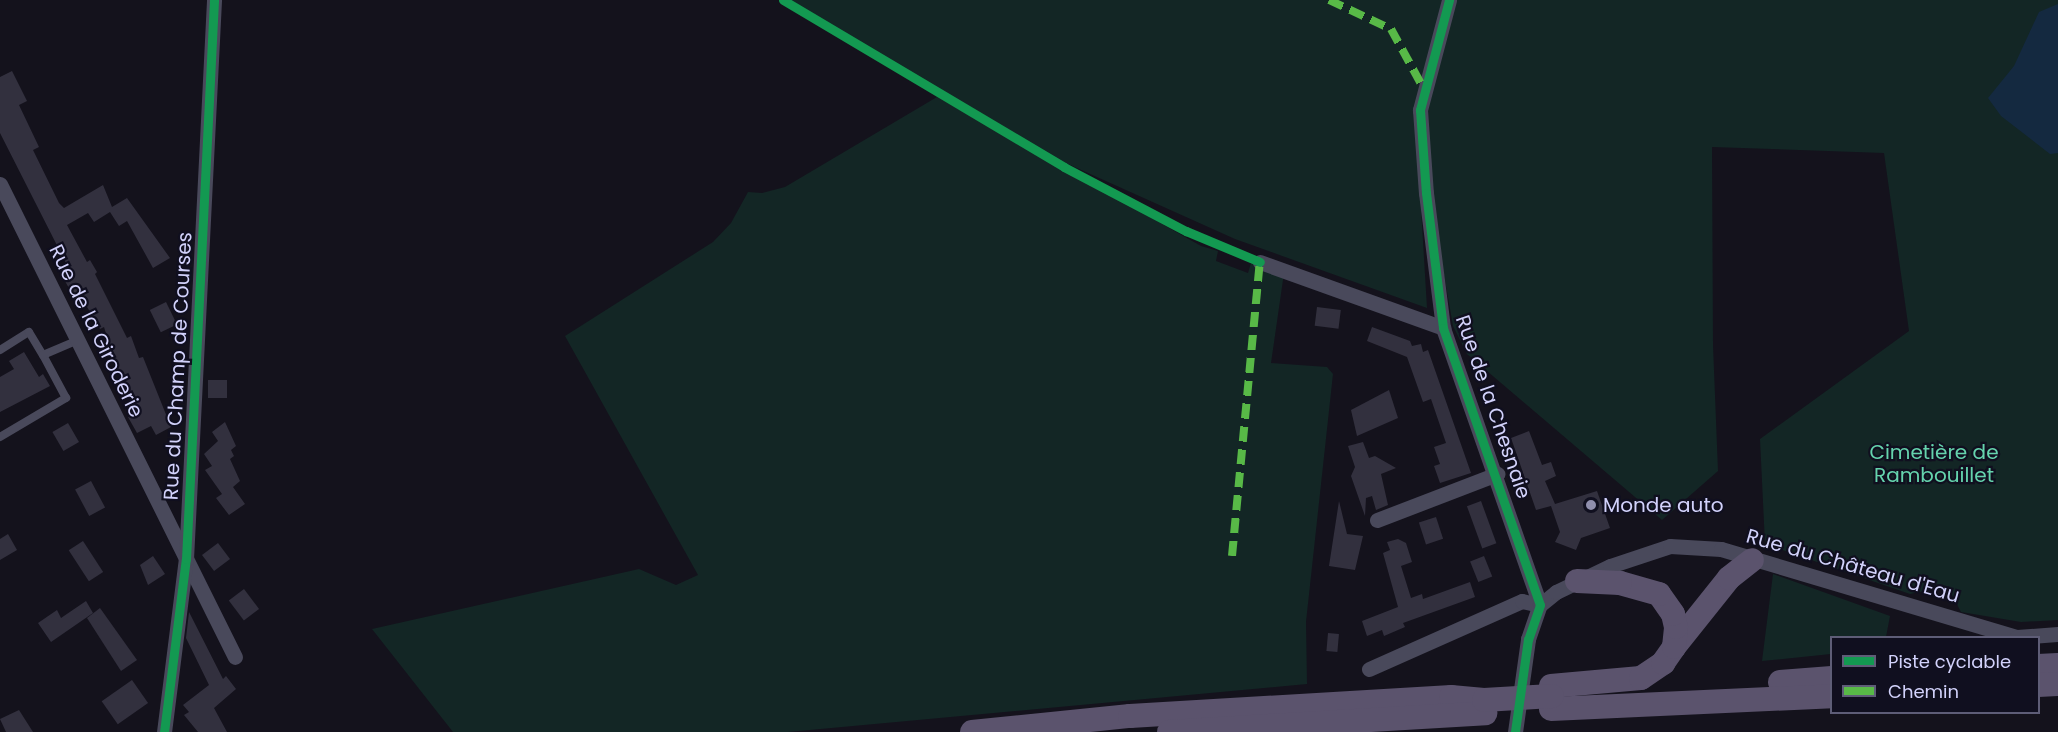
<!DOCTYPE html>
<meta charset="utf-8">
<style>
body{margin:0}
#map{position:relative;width:2058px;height:732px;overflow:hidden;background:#14121c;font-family:Poppins,sans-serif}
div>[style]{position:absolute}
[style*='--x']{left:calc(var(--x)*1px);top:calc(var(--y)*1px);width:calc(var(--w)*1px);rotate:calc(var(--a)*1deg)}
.green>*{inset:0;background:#132625}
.water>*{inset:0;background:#142940}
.building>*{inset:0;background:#32303e;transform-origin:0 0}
.lane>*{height:8px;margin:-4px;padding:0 4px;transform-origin:4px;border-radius:4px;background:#49495b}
.street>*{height:15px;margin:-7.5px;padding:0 7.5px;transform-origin:7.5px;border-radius:7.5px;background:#49495b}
.primary>*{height:24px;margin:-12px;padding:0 12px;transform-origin:12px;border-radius:12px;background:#5b536d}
.primary-bridge>*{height:24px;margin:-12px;padding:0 12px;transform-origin:12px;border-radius:12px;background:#5b536d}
.quiet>*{height:8px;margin-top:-4px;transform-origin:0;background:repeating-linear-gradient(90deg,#58b947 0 15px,transparent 0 23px)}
.cycleway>*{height:9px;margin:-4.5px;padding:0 4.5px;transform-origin:4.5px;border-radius:4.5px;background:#139951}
.dots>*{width:16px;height:16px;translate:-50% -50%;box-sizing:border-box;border:3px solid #100f1f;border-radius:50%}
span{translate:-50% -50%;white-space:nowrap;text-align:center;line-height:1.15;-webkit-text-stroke:4.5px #100f1f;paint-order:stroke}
.street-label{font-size:20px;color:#d2d2fb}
.park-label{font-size:20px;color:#65d3ad}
.poi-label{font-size:20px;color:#d2d2fb}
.left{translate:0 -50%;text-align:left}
.legend{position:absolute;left:1830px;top:636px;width:210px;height:78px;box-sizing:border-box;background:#100f1f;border:2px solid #5e5d77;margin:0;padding:8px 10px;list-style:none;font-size:18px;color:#d2d2fb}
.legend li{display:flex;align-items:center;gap:12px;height:30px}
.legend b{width:30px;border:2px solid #5e5d77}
</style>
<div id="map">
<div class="green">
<i style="clip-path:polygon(788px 0,2058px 0,2058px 620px,2021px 622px,1961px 612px,1952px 595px,1943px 587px,1910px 594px,1765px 544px,1760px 439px,1909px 331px,1884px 153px,1712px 147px,1713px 345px,1718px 471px,1662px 520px,1467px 354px,1453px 326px,1415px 108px,1427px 308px,1235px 239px,1068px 164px)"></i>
<i style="clip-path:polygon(937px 97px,1201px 246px,1218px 251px,1216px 261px,1248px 273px,1251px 263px,1284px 273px,1271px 363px,1327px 367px,1333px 374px,1306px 622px,1307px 684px,788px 732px,453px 732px,372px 629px,639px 569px,676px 585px,698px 575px,565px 336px,713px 242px,731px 223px,748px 192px,762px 193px,785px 187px)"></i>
<i style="clip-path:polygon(1773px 574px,1890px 616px,1886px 637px,1832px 638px,1831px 654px,1762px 661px)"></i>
</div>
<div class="water">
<i style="clip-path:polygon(2058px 4px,2058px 153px,2050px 154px,2001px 116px,1988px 98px,2014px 66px,2039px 12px)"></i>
</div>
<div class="building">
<i style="clip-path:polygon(12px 71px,27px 101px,19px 105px,39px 147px,33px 150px,59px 203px,64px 208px,103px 185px,112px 207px,127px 198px,170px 258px,153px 268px,127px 221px,119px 226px,110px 212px,94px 222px,88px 213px,67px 225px,87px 262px,90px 260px,97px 272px,95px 274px,127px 338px,131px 336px,139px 358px,143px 357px,171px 427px,156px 435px,151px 426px,137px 433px,128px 417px,139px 411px,119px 376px,104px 327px,100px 329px,83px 300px,80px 301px,76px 293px,73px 295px,62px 276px,70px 271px,0 133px,0 77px)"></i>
<i style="left:166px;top:302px;width:25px;height:18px;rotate:64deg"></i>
<i style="left:1317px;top:307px;width:24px;height:19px;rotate:7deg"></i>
<i style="clip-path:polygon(1372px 327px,1410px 341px,1412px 346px,1421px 344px,1423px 352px,1428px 350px,1471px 473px,1440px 483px,1434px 466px,1440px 464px,1434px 447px,1446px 443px,1431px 399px,1423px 402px,1407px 357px,1367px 341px)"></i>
<i style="clip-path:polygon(24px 352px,39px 377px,43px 374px,50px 386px,0 412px,0 377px,14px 369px,9px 361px)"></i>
<i style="left:208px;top:380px;width:19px;height:18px"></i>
<i style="clip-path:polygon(1389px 390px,1398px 418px,1357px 436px,1351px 410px)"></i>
<i style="clip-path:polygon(225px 422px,236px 446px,231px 450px,234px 456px,230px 459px,240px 481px,233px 487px,245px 504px,229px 515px,216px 498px,222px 494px,205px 470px,212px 466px,204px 454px,218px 441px,212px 432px)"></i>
<i style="left:68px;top:423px;width:22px;height:18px;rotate:60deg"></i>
<i style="clip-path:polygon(1529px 431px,1542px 465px,1551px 462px,1556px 476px,1545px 481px,1555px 504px,1597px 491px,1610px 528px,1581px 538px,1576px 550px,1555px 542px,1560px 532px,1551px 506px,1536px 510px,1511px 438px)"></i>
<i style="clip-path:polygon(1363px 442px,1369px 458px,1375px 456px,1396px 468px,1381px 474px,1388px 505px,1376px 510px,1372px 496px,1366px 498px,1365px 516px,1351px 476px,1355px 467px,1348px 446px)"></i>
<i style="left:91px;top:481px;width:30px;height:18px;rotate:62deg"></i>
<i style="clip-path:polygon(1339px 501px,1347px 534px,1363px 536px,1355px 570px,1329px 566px)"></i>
<i style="left:1481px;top:501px;width:45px;height:15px;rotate:70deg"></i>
<i style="left:1436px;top:517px;width:23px;height:18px;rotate:72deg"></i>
<i style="clip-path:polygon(8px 534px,17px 550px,0 560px,0 539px)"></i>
<i style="clip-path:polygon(1398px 539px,1406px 543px,1412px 562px,1401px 566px,1411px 598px,1422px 594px,1423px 599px,1470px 582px,1475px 597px,1403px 623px,1405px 627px,1384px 636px,1382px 630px,1367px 636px,1362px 621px,1398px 607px,1383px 553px,1390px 550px,1387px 542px)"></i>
<i style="left:83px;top:541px;width:37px;height:17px;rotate:57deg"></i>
<i style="left:218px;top:543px;width:20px;height:20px;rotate:53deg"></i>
<i style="clip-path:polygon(153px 556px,165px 574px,148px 585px,140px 565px)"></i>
<i style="left:1484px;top:556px;width:22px;height:15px;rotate:68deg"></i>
<i style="left:244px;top:589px;width:25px;height:19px;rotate:53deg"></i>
<i style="clip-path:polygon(86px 601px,93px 613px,51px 642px,38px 623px,57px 610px,61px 618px)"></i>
<i style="clip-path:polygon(100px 608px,137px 660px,121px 671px,87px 618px)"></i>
<i style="clip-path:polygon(189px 612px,223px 679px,226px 676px,236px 689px,214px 708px,227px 732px,198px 732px,184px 715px,189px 712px,183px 705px,209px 685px,186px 638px)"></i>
<i style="left:1328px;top:633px;width:11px;height:18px;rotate:5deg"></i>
<i style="left:132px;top:680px;width:28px;height:37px;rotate:55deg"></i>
<i style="clip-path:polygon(19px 710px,33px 732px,6px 732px,0 719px)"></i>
</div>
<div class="lane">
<i style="--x:0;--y:350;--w:34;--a:-32"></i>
<i style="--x:29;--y:332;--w:27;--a:59"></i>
<i style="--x:0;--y:437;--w:77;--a:-30.6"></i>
<i style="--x:66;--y:398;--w:49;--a:-118.1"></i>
<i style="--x:43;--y:355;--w:38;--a:-23"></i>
</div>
<div class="street">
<i style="--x:1449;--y:0;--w:114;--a:104.8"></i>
<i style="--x:1420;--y:110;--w:83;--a:85.9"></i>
<i style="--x:1426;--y:193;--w:136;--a:82.8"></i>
<i style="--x:1443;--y:328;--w:293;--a:70.7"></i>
<i style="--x:0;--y:184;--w:528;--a:63.58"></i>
<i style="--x:1260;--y:262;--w:195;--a:19.8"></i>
<i style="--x:1377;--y:520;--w:129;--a:-21"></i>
<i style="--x:1369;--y:669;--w:167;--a:-24"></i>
<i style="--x:1522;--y:601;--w:18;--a:13"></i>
<i style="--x:164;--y:732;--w:174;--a:-82.8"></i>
<i style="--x:186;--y:559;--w:560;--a:-87.13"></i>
<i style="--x:1515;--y:732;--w:94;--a:-82"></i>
<i style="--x:1528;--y:639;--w:36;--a:-71"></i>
<i style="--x:1540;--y:605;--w:21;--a:-39"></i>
<i style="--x:1556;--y:592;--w:60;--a:-25.7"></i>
<i style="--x:1610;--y:566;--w:63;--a:-18.4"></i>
<i style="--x:1670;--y:546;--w:51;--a:3.4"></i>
<i style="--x:1721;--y:549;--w:309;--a:16.6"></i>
<i style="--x:2017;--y:637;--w:41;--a:-4.2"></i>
</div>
<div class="primary">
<i style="--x:1674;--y:647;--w:88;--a:-51.4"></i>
<i style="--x:1729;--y:578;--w:29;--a:-38"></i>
<i style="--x:2038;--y:666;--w:20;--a:-3"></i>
<i style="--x:1780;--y:682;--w:52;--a:-4.4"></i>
<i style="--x:2038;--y:685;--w:20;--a:-3"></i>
<i style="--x:1551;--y:686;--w:90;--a:-5.1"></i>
<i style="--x:1641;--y:678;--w:27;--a:-34"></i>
<i style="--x:1663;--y:663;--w:19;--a:-55"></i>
<i style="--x:1674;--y:647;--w:20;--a:-84"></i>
<i style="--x:1676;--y:627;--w:13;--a:-103"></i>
<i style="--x:1673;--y:614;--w:24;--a:-125"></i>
<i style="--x:1659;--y:594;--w:41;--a:-164.2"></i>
<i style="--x:1620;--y:583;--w:43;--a:-177.3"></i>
<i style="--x:1551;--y:709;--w:281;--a:-2.6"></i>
<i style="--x:972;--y:732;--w:159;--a:-5.8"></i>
<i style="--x:1130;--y:716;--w:322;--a:-3.4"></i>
<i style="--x:1451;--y:697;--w:33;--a:5"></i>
<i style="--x:1169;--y:732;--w:317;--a:-3.4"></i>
</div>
<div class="primary-bridge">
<i style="--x:1484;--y:700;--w:68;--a:-3.4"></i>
</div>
<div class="quiet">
<i style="--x:1329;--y:0;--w:68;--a:25.1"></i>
<i style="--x:1391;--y:29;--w:71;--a:61.3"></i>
<i style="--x:1232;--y:556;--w:295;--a:-84.6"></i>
<i style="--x:1260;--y:262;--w:5;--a:-158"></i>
</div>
<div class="cycleway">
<i style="--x:783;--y:0;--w:327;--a:30.7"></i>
<i style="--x:1064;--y:167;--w:138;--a:27.7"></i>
<i style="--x:1186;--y:231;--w:80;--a:22.7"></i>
<i style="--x:1449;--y:0;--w:114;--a:104.8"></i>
<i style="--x:1420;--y:110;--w:83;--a:85.9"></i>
<i style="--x:1426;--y:193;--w:136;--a:82.8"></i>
<i style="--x:1443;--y:328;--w:293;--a:70.7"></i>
<i style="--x:1540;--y:605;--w:36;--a:109"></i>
<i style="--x:1528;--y:639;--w:94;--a:98"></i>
<i style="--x:164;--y:732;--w:174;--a:-82.8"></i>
<i style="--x:186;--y:559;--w:560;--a:-87.13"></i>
</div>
<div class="dots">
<i style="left:1591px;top:505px;background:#908fad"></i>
</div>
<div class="street-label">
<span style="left:96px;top:331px;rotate:64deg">Rue de la Giroderie</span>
<span style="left:178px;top:366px;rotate:-87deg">Rue du Champ de Courses</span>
<span style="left:1493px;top:407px;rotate:71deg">Rue de la Chesnaie</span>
<span style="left:1853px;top:566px;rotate:16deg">Rue du Château d'Eau</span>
</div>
<div class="park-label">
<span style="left:1934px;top:464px">Cimetière de<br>Rambouillet</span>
</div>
<div class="poi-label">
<span class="left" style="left:1603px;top:505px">Monde auto</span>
</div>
<ul class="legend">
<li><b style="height:8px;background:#139951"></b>Piste cyclable</li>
<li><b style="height:8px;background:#58b947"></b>Chemin</li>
</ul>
</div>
